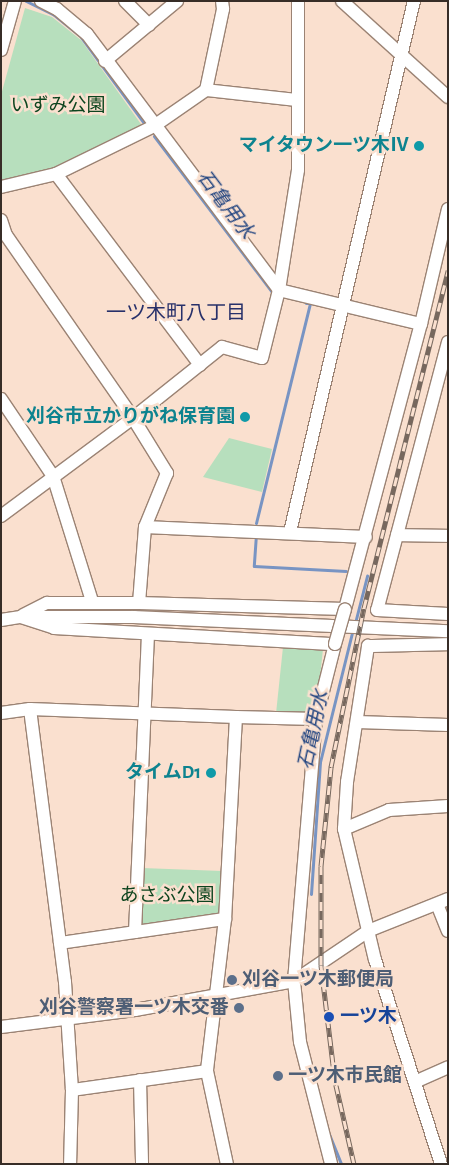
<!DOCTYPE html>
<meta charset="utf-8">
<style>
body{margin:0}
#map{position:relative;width:449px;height:1165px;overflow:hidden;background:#fae0cf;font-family:"Alegreya Sans","Noto Sans JP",sans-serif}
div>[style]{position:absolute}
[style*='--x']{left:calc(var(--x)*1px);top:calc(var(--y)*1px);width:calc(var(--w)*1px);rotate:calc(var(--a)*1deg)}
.green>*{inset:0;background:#b7dfbd;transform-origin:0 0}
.stream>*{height:3px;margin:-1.5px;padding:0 1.5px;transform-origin:1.5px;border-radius:1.5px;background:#7894c3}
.roads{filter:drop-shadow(1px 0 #9b8374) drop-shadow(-1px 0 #9b8374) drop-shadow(0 1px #9b8374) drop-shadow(0 -1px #9b8374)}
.minor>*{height:12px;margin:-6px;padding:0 6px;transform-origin:6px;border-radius:6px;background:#fff}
.rail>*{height:5px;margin-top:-2.5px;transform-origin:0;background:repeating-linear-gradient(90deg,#fae0cf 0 9px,#77685e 0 18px);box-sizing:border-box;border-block:1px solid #77685e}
.bridges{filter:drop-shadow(1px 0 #9b8374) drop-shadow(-1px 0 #9b8374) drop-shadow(0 1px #9b8374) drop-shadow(0 -1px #9b8374)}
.minor-bridge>*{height:12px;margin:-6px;padding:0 6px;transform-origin:6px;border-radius:6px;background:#fff}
.dots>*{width:14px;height:14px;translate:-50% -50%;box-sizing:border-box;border:2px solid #fae0cf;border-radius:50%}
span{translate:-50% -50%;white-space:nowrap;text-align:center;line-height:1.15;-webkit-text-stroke:5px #fae0cf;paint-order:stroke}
.park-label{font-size:19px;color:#0c441e}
.culture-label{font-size:19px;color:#0d838f;font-weight:700}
.right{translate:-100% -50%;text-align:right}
.service-label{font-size:19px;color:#4e5e75;font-weight:700}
.left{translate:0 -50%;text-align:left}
.transit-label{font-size:19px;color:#164399;font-weight:700}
.water-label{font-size:20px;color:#244681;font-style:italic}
.neighbourhood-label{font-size:20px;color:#27306a}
.frame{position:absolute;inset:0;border:2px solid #372d27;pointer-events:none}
</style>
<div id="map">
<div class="green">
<i style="clip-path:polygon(25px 8px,52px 17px,81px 40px,143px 127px,58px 170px,1px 183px,1px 95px)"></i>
<i style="clip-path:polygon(229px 438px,272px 449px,262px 492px,203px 477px)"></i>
<i style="left:323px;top:649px;width:68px;height:40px;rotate:96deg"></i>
<i style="clip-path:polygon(142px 868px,222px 871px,221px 914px,141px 926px)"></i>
</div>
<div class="stream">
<i style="--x:26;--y:1;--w:30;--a:26"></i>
<i style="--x:53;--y:14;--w:36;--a:39"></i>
<i style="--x:81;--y:37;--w:107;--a:53.8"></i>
<i style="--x:154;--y:136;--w:196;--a:52.9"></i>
<i style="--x:256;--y:523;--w:227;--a:-76.2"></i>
<i style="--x:310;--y:303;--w:4;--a:180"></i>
<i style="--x:256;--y:534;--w:32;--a:94"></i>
<i style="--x:254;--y:566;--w:92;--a:3.1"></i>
<i style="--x:355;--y:623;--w:49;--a:-75.7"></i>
<i style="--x:311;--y:894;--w:132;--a:-86.1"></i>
<i style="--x:320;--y:762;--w:137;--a:-76.1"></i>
<i style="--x:329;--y:1134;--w:32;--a:68"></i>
</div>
<div class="roads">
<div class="minor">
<i style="--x:41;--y:1;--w:18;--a:27"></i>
<i style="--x:57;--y:9;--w:39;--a:40"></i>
<i style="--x:87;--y:34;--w:320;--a:53.1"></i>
<i style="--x:279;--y:290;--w:146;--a:13.5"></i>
<i style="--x:125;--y:1;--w:34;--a:45"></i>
<i style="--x:342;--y:1;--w:143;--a:42.2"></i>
<i style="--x:1;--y:50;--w:51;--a:-74.1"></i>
<i style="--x:105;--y:61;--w:94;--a:-39.8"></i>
<i style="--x:206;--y:90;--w:83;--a:-78.1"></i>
<i style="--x:223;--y:9;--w:8;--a:-97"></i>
<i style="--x:1;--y:187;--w:57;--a:-13.3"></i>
<i style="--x:1;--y:220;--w:16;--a:72"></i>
<i style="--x:6;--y:235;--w:223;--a:55.2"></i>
<i style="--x:133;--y:418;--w:65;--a:58.3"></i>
<i style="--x:167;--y:473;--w:58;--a:112.2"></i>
<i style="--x:145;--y:527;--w:76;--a:94.5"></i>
<i style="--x:139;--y:603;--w:206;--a:1.7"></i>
<i style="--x:345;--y:609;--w:295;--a:-75.1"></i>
<i style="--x:421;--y:324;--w:118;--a:-76.8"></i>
<i style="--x:448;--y:342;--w:277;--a:104.8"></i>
<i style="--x:377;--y:610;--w:71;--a:3.2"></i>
<i style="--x:200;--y:365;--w:239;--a:-127"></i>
<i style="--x:56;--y:174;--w:109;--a:-26.1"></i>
<i style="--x:154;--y:126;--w:63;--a:-34.7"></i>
<i style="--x:206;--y:90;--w:92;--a:6.3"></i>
<i style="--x:1;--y:399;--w:93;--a:56"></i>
<i style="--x:53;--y:476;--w:131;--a:72.7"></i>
<i style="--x:1;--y:516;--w:164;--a:-36.6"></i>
<i style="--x:133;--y:418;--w:114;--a:-38.6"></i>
<i style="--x:222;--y:347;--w:41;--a:15.4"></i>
<i style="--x:262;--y:358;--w:70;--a:-76"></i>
<i style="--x:279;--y:290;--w:121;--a:-81"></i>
<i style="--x:298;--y:170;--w:169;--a:-90"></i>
<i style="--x:145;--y:527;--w:221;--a:2.6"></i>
<i style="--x:290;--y:532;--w:545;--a:-76.86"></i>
<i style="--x:397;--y:535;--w:51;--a:1.1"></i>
<i style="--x:23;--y:615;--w:27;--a:-27"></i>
<i style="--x:47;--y:603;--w:92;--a:0"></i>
<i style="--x:21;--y:617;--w:35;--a:18"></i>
<i style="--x:54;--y:628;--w:281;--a:3.3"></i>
<i style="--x:335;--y:644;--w:77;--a:104.2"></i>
<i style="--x:316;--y:719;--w:263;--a:94.8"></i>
<i style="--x:294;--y:981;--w:61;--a:84.4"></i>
<i style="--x:300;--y:1042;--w:126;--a:75.7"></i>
<i style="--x:1;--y:620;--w:20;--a:-9"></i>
<i style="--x:21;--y:617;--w:113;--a:0"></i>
<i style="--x:134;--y:617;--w:314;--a:2.6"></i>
<i style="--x:30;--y:709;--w:275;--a:82.7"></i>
<i style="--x:65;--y:982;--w:108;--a:86.3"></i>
<i style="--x:72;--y:1090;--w:74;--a:91.5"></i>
<i style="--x:1;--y:713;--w:29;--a:-8"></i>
<i style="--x:30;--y:709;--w:206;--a:2.2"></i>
<i style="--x:236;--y:717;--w:202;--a:93.1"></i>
<i style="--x:225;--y:919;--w:153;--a:96.8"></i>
<i style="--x:207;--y:1071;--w:95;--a:77.9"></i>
<i style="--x:236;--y:717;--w:80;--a:1.4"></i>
<i style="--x:357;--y:722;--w:91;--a:1.9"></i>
<i style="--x:344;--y:829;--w:49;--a:-22.9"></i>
<i style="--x:389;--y:810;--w:59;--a:-3.9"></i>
<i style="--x:437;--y:904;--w:29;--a:68"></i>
<i style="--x:135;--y:932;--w:297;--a:-87.5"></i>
<i style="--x:60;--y:943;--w:167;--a:-8.3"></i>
<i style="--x:1;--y:1027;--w:135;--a:-7.2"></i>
<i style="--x:135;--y:1010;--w:162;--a:-10.3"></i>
<i style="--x:294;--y:981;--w:89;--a:-34"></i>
<i style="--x:368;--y:931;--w:86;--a:-21.8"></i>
<i style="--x:140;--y:1080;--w:84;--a:88.6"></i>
<i style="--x:417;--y:1081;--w:34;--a:-24"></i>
<i style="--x:72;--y:1090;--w:136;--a:-8"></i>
<i style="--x:441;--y:1164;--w:214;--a:-107.9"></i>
<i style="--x:375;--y:960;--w:135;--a:-103.3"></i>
<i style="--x:344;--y:829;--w:47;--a:-86.3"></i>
<i style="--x:347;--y:782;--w:138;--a:-81.2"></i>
<i style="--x:368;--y:646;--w:80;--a:-1.4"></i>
</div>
</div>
<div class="rail">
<i style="--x:354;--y:1164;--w:85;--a:-102.9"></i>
<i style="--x:335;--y:1081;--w:117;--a:-96.9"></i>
<i style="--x:321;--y:965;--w:99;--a:-90"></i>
<i style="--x:321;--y:866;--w:100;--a:-84.2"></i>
<i style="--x:331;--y:767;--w:162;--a:-78.3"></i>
<i style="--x:364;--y:608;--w:348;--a:-76"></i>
</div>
<div class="bridges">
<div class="minor-bridge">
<i style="--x:335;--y:644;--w:36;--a:-74"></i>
</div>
</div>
<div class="dots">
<i style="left:419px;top:146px;background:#0f9aa8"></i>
<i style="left:245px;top:417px;background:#0f9aa8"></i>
<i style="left:211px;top:773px;background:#0f9aa8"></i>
<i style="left:232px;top:980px;background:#5c6f8a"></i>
<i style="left:239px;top:1008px;background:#5c6f8a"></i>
<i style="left:329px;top:1017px;background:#1a4fb4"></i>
<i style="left:278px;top:1076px;background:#5c6f8a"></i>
</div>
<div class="park-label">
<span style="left:58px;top:106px">いずみ公園</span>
<span style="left:167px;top:896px">あさぶ公園</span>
</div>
<div class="culture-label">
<span class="right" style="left:409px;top:146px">マイタウン一ツ木Ⅳ</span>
<span class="right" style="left:235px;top:417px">刈谷市立かりがね保育園</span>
<span class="right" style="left:201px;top:773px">タイムD1</span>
</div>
<div class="service-label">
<span class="left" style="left:242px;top:980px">刈谷一ツ木郵便局</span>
<span class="right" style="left:229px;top:1008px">刈谷警察署一ツ木交番</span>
<span class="left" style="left:288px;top:1076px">一ツ木市民館</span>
</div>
<div class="transit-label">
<span class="left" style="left:340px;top:1017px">一ツ木</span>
</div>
<div class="water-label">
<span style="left:225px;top:205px;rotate:53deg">石亀用水</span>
<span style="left:314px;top:730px;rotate:-78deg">石亀用水</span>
</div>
<div class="neighbourhood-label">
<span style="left:176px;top:313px">一ツ木町八丁目</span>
</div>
<div class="frame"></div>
</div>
